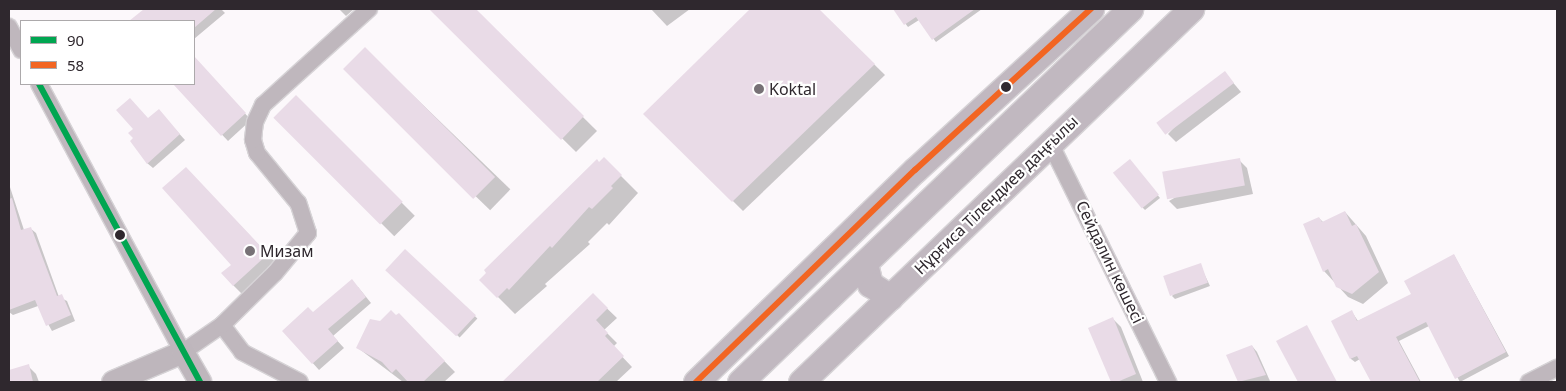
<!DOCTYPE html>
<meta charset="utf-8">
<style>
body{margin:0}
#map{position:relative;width:1566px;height:391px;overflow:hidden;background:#fcf8fb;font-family:"Noto Sans",sans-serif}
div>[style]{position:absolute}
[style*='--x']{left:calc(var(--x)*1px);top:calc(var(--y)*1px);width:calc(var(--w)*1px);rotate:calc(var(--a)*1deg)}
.shadow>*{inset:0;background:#0003;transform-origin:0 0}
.building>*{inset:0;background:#e9dbe7;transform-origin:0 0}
.roads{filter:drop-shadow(1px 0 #d6d3d6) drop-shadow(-1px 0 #d6d3d6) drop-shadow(0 1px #d6d3d6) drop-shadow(0 -1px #d6d3d6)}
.street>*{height:16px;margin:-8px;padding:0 8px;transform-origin:8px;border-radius:8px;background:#bfb7bd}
.secondary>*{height:22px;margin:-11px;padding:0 11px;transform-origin:11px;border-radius:11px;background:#beb6bc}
.primary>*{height:25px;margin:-12.5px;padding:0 12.5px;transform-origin:12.5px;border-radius:12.5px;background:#c1b8c0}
.bus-1>*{height:6px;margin:-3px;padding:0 3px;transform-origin:3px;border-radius:3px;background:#00a651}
.bus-2>*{height:6px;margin:-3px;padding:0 3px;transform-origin:3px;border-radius:3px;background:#f26522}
.dots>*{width:14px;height:14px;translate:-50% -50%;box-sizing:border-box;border:2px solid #fff;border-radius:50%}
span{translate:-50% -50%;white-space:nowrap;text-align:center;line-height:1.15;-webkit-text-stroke:4.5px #fff;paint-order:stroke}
.poi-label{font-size:16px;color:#2f282e}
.left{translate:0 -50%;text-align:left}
.street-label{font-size:16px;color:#2f282e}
.frame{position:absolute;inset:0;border:10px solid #2f282e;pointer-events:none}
.legend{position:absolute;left:20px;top:20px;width:175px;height:65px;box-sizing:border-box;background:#fff;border:1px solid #aca9ab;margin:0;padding:6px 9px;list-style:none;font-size:15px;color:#2f282e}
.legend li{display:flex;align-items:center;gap:10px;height:25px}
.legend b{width:25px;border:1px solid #aca9ab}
</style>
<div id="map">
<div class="shadow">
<i style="clip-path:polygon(146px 9px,221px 9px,225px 13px,194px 39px,194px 21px,132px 21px)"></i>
<i style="clip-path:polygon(339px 9px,354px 9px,346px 16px)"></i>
<i style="clip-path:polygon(440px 9px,474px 9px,597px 131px,576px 152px,436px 14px)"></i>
<i style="clip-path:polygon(651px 9px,690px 9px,667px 26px)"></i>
<i style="clip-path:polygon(752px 9px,818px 9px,885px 75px,743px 211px,645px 114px)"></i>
<i style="clip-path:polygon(894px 9px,982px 9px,936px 42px,919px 20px,908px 27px)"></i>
<i style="left:365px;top:49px;width:202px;height:29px;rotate:44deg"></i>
<i style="clip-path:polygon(194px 58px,251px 120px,228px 141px,174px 84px,194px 84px)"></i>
<i style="clip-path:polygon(1225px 73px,1241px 92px,1176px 142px,1168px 134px)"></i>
<i style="left:296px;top:97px;width:168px;height:29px;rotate:45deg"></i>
<i style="clip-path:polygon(164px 117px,185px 140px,153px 168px,147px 163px)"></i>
<i style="clip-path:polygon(604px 159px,638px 193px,609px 225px,607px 223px,588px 242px,590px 244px,545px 284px,547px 286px,515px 314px,481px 280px)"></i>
<i style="clip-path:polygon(1239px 160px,1247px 168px,1253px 194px,1177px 209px,1169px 201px)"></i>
<i style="clip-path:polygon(1132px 164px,1160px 198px,1145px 210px,1143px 208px)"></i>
<i style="clip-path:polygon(194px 177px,276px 263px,242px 294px,233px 285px,232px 265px)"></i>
<i style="clip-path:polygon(9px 184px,24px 230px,30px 228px,36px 233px,59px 297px,67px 301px,75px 321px,52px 331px,38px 306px,13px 315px,9px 312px)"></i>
<i style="clip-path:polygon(1345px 212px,1366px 236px,1388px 283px,1363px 304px,1348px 297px,1324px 271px,1319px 218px,1324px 223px)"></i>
<i style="left:405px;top:251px;width:99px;height:26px;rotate:43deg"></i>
<i style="clip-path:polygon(1454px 255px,1509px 356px,1460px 382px,1429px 326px,1399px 341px,1421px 382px,1373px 382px,1360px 359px,1355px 362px,1351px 359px,1352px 312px,1358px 321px,1412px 295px)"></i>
<i style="clip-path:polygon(1200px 265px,1210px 286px,1175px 299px,1172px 296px)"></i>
<i style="clip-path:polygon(358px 287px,371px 303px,333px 336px,344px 348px,319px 370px,284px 331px)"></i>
<i style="clip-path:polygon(593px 295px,617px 318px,604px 330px,617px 343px,613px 347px,632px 367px,616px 382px,510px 382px,507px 379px)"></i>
<i style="clip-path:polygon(399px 315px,455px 372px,444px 382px,403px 382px,358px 348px)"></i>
<i style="clip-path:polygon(1113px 319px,1121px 327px,1143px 382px,1112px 382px,1090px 328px)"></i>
<i style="clip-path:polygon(1252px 346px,1257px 352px,1270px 381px,1239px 382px,1228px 356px)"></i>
<i style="clip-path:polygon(28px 366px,36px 374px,39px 382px,9px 382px,9px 371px)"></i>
</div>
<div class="building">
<i style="clip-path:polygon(144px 9px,216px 9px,194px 28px,194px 21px,129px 21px)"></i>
<i style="clip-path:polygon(429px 9px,476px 9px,584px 116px,561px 140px)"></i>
<i style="clip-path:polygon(750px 9px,819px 9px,875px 64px,732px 202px,643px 114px)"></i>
<i style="clip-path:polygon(893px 9px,975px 9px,932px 40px,916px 17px,904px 25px)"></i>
<i style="left:365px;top:47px;width:184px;height:31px;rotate:45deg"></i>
<i style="clip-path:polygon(194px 56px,246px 113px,221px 136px,173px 84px,194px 84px)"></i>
<i style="left:1225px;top:71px;width:15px;height:86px;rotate:53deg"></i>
<i style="left:296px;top:95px;width:151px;height:32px;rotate:45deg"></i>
<i style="clip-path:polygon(130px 98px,148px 118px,159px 109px,180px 134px,147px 164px,130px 141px,133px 138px,128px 133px,133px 129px,116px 110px)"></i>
<i style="clip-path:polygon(604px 157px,622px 175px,611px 186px,613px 188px,592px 209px,589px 207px,552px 248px,550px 246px,509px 290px,507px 288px,497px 298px,479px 280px,486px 273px,484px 270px,597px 159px,599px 162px)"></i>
<i style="left:1240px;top:158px;width:28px;height:79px;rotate:80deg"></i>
<i style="left:1130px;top:159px;width:46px;height:22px;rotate:51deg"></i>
<i style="clip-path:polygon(186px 167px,268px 254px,233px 286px,221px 273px,231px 265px,162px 188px)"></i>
<i style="clip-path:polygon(12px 198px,21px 230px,31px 227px,57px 296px,62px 294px,71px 315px,46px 326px,35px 300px,9px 310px,9px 199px)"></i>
<i style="clip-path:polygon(1345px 211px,1352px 226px,1356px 224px,1379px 272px,1352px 294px,1336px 287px,1328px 269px,1323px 272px,1303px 224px,1319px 217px,1322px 222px)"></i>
<i style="left:405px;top:249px;width:97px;height:29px;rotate:43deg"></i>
<i style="clip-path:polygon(1454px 254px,1506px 352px,1455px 379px,1426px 322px,1396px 337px,1420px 382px,1371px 382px,1357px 356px,1350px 359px,1331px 321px,1352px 310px,1357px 321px,1411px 294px,1404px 281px)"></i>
<i style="left:1201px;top:263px;width:21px;height:40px;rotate:71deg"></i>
<i style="clip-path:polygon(352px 279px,366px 297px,328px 329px,338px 341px,312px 364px,282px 331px,308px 307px,313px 312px)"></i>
<i style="clip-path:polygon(593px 293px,608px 308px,596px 320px,608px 333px,605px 336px,624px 356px,597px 382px,502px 382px)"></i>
<i style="clip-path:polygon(391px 310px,396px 315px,399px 313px,445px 361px,423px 382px,408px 382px,396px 369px,392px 373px,382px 362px,356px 348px,370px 319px,380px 321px)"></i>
<i style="clip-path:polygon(1113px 317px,1136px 374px,1117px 382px,1111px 382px,1088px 328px)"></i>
<i style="clip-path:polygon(1307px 325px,1337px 382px,1298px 382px,1276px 341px)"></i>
<i style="clip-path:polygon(1252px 345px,1266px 375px,1238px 382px,1226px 355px)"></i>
<i style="clip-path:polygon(29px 364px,33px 382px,9px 382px,9px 370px)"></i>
</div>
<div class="roads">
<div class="street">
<i style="--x:9;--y:27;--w:26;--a:62"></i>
<i style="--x:39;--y:84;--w:304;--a:61.8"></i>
<i style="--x:183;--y:352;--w:47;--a:-34.7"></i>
<i style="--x:222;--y:325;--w:34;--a:53"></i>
<i style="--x:242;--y:352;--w:65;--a:27.3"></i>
<i style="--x:1050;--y:143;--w:267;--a:63.7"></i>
<i style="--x:222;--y:325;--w:74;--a:-44.5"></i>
<i style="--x:275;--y:273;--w:52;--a:-50.5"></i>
<i style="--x:308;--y:233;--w:32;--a:-108"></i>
<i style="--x:298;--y:203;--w:65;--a:-129.4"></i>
<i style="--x:257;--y:153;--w:14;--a:-107"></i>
<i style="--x:253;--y:140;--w:18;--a:-84"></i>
<i style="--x:255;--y:122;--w:19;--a:-65"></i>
<i style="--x:263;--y:105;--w:143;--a:-42.2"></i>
<i style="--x:1529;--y:382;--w:31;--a:-27"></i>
</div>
<div class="secondary">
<i style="--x:113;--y:382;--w:76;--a:-23.2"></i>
<i style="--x:183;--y:352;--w:34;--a:60"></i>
</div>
<div class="primary">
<i style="--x:865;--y:263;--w:22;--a:77"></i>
<i style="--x:870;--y:284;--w:24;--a:33"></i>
<i style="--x:696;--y:382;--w:305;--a:-44.1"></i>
<i style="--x:915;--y:170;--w:239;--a:-42.5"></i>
<i style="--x:740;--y:382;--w:540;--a:-43.72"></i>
<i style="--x:801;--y:382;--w:540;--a:-43.72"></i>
</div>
</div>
<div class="bus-1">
<i style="--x:39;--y:84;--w:339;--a:61.6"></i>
</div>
<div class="bus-2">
<i style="--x:696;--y:382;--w:305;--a:-44.1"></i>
<i style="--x:915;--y:170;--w:239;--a:-42.5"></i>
</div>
<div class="dots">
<i style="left:1006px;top:87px;background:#2f282e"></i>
<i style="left:759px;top:89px;background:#777176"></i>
<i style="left:120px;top:235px;background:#2f282e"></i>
<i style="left:250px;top:251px;background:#777176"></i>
</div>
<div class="poi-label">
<span class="left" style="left:769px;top:89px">Koktal</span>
<span class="left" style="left:260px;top:251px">Мизам</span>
</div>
<div class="street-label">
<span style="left:996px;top:195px;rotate:-44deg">Нұрғиса Тілендиев даңғылы</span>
<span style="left:1110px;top:262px;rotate:64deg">Сейдалин көшесі</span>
</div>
<div class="frame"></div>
<ul class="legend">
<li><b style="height:6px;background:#00a651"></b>90</li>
<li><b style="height:6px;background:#f26522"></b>58</li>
</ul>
</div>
